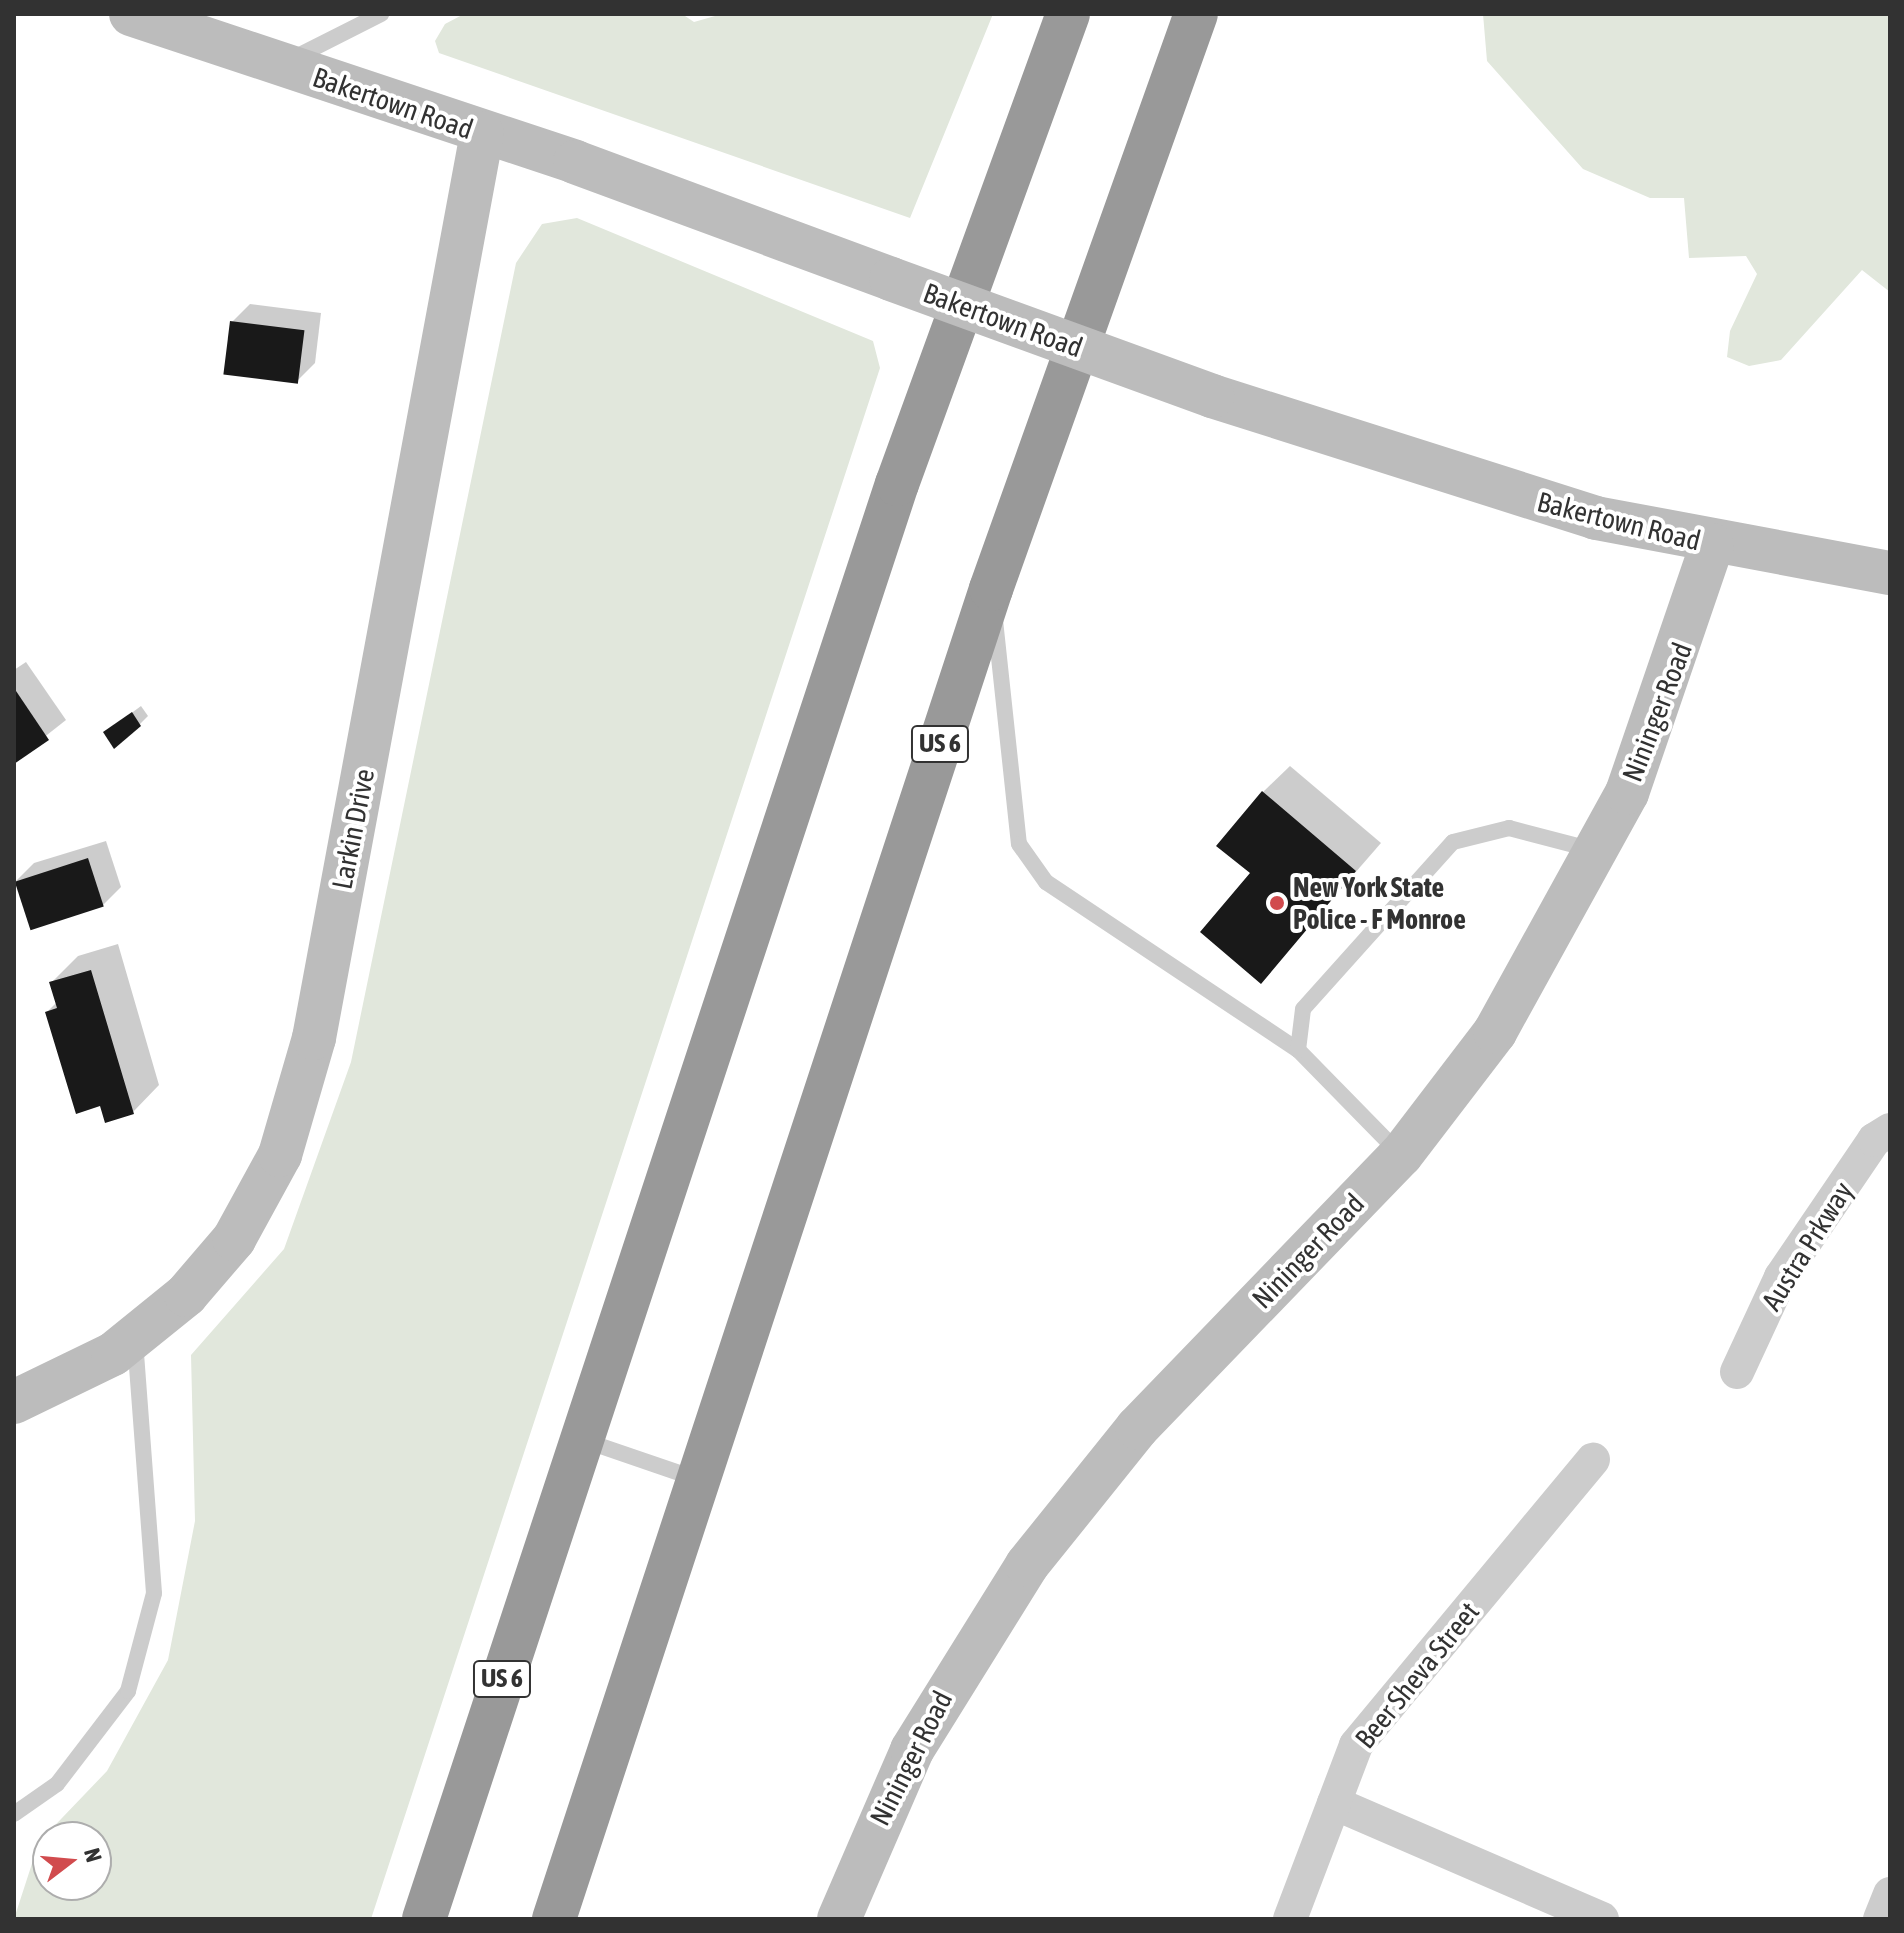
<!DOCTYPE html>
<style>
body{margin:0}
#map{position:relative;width:1904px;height:1933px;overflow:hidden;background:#fff;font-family:"Asap Condensed",sans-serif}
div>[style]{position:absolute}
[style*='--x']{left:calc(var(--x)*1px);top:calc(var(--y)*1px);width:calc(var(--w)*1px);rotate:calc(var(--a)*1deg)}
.green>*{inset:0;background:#e1e7dc}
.shadow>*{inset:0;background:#0003}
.building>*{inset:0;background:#191919;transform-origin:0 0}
.lane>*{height:16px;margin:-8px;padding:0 8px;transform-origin:8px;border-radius:8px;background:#ccc}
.street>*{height:34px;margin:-17px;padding:0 17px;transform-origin:17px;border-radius:17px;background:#ccc}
.secondary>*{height:44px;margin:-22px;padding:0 22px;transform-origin:22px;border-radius:22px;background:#bcbcbc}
.highway>*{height:44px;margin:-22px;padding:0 22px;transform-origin:22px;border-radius:22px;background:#999}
.secondary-bridge>*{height:44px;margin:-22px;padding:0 22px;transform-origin:22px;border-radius:22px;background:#bcbcbc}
.dots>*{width:22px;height:22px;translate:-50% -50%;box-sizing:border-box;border:4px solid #fff;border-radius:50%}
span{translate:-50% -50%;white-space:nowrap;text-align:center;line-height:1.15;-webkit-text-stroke:8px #fff;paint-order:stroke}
.shield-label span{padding:2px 6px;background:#fff;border:2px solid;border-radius:6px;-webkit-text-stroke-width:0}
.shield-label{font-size:26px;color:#323232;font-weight:700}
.street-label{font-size:28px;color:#323232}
.poi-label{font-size:28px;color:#323232;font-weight:700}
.left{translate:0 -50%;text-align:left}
.frame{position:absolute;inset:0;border:16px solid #323232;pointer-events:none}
.north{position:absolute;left:32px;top:1821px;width:80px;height:80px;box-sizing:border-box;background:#fff;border:2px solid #adadad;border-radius:50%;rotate:74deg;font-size:22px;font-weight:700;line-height:32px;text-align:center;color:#323232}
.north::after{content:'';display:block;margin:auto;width:28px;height:36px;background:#d14b4e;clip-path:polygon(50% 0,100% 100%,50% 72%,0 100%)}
</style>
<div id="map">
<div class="green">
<i style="clip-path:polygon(464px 14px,682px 14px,694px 22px,722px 14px,993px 14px,910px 218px,439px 53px,435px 41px,445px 24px)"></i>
<i style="clip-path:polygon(1483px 14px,1890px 14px,1890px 292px,1862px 270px,1781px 360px,1749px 366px,1727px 357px,1730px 331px,1757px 274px,1746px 256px,1689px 258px,1684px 198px,1650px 198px,1583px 169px,1487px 61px)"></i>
<i style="clip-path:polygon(evenodd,577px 218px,873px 341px,880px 368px,371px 1919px,14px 1919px,39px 1842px,107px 1771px,168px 1660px,195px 1521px,191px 1355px,284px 1249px,351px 1062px,516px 263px,542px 224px,577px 218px,48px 1837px,96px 1837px,96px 1885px,48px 1885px,48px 1837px)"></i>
</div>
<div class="shadow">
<i style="clip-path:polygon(250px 304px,321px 313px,315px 363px,297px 381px,232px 322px)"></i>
<i style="clip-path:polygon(26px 662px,66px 720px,14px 761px,14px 670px)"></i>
<i style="clip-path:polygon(141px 706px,148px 716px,139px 725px,106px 732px)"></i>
<i style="clip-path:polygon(1290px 766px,1381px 843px,1261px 981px,1252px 873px,1263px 792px)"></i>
<i style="clip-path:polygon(106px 841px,121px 887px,103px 905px,16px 881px,34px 863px)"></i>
<i style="clip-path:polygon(118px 944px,159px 1085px,133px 1112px,101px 1104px,47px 1012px,57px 1002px,51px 983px,78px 956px)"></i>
</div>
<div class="building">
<i style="left:230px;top:321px;width:75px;height:54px;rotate:7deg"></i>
<i style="clip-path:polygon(14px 688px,49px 740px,14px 764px)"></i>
<i style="clip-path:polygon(132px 712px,141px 726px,114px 749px,103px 732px)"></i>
<i style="clip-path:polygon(1262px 791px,1356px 871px,1261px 984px,1200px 932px,1250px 873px,1216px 846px)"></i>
<i style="left:88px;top:858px;width:51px;height:77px;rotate:72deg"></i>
<i style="clip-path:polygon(91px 970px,134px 1114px,105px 1123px,100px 1106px,76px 1114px,45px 1012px,57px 1008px,49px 982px)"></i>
</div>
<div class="lane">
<i style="--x:292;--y:59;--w:100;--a:-26.8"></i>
<i style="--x:995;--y:620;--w:225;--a:83.9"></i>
<i style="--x:1019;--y:844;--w:47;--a:54.6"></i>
<i style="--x:1046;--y:882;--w:303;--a:33.7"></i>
<i style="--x:1401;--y:1155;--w:147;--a:-134.4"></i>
<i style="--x:1298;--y:1050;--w:41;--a:-83"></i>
<i style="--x:1303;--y:1009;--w:224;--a:-48.1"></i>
<i style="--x:1453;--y:842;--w:58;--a:-14"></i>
<i style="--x:1509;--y:828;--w:87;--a:14.7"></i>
<i style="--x:583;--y:1440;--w:120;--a:18.9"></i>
<i style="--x:14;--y:1814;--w:52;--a:-34.9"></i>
<i style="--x:57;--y:1784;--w:117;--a:-52.6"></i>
<i style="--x:128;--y:1691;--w:101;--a:-75.1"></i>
<i style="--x:154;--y:1593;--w:252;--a:-94.3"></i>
</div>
<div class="street">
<i style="--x:1737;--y:1372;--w:105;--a:-65.1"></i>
<i style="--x:1781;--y:1277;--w:166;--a:-55.8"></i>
<i style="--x:1874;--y:1140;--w:19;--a:-32"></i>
<i style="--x:1334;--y:1803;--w:292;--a:23.4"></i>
<i style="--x:1290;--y:1919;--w:186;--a:-69.2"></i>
<i style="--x:1356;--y:1745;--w:371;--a:-50.3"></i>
<i style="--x:1880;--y:1919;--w:27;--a:-68"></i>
</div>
<div class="secondary">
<i style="--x:131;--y:14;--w:468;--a:18.4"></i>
<i style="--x:575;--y:162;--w:337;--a:20.3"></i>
<i style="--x:1212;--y:396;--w:403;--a:17.6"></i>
<i style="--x:1596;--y:518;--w:299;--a:10.6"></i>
<i style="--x:14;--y:1402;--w:110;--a:-25.9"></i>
<i style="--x:113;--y:1354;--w:94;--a:-38.9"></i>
<i style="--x:186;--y:1295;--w:74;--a:-49.4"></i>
<i style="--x:234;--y:1239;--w:96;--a:-61.3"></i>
<i style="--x:280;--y:1155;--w:122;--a:-73.8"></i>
<i style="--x:314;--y:1038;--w:920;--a:-79.48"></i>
<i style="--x:839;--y:1919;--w:184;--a:-66.6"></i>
<i style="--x:912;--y:1750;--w:218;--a:-58.1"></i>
<i style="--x:1027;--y:1565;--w:176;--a:-51.2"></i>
<i style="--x:1137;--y:1428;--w:380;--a:-46"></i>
<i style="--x:1401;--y:1155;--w:155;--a:-52.6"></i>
<i style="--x:1495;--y:1032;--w:273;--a:-61.1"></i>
<i style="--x:1627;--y:793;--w:262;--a:-71.1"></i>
</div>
<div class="highway">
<i style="--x:424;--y:1919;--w:1511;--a:-71.76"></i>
<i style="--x:897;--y:484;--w:500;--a:-70.01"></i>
<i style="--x:554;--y:1919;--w:1400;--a:-71.81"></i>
<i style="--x:991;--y:589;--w:610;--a:-70.38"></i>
</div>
<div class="secondary-bridge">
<i style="--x:891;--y:279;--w:342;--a:20"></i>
</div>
<div class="dots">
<i style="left:1277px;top:903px;background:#d14b4e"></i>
</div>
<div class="shield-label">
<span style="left:940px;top:744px">US 6</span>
<span style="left:502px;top:1679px">US 6</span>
</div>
<div class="street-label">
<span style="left:393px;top:103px;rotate:19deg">Bakertown Road</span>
<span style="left:1003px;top:320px;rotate:20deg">Bakertown Road</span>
<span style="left:1619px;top:521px;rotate:14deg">Bakertown Road</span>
<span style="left:1657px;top:712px;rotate:-69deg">Nininger Road</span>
<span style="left:353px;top:829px;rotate:-79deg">Larkin Drive</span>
<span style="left:1807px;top:1246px;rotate:-58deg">Austra Prkway</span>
<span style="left:1308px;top:1251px;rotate:-46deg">Nininger Road</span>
<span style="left:1417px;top:1675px;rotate:-51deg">Beer Sheva Street</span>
<span style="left:911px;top:1758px;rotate:-63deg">Nininger Road</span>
</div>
<div class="poi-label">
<span class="left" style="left:1293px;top:903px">New York State<br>Police - F Monroe</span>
</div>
<div class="frame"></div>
<div class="north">N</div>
</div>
